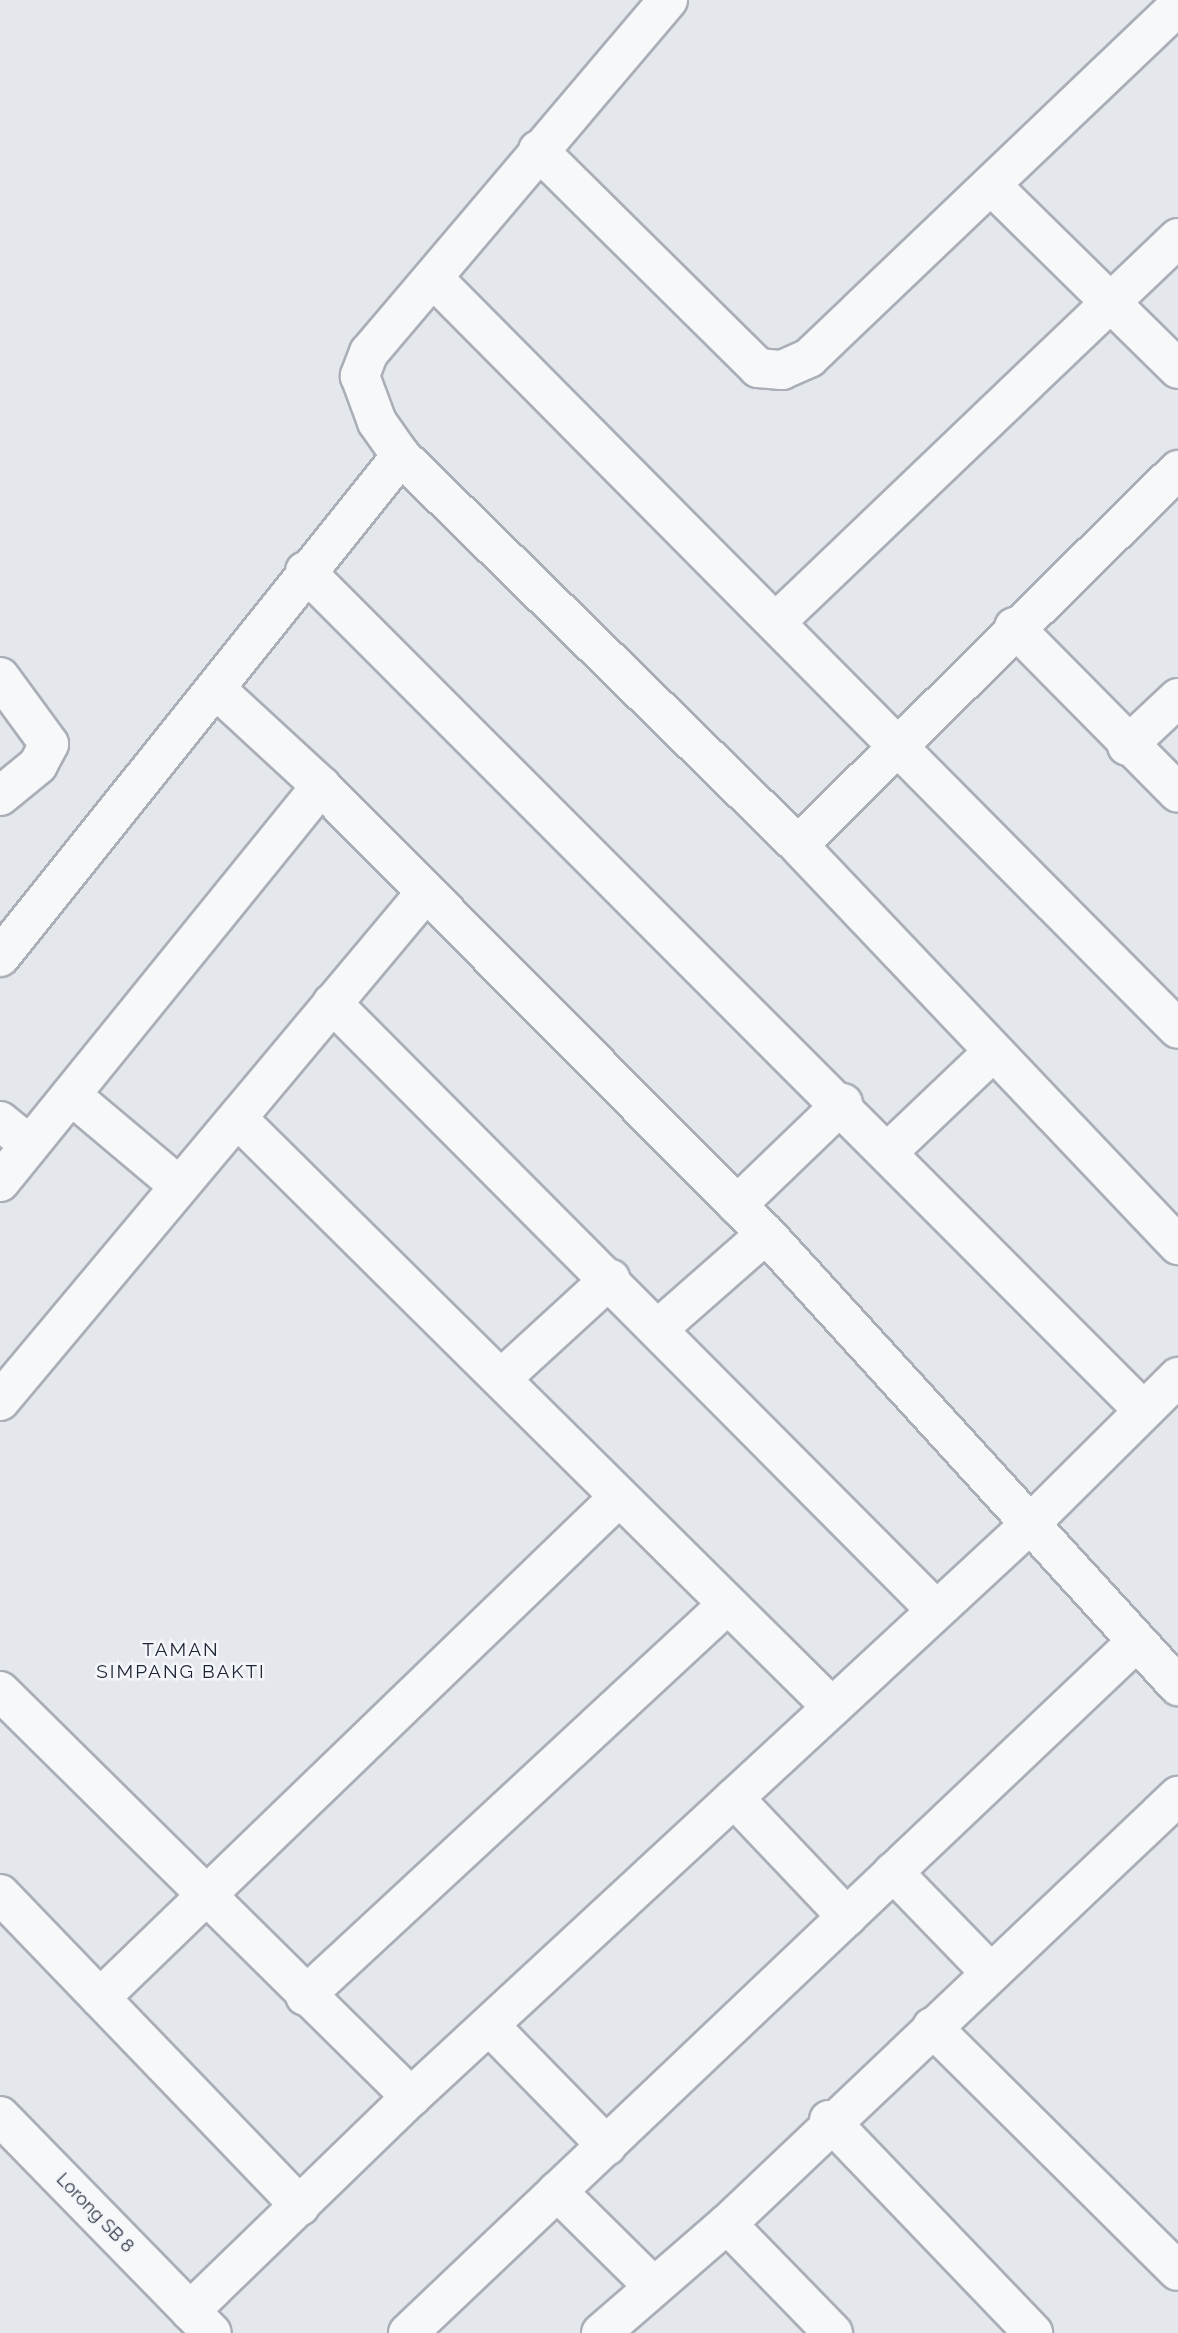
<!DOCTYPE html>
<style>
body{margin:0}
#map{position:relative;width:1178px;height:2333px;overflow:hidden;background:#e4e7ec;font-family:Raleway,sans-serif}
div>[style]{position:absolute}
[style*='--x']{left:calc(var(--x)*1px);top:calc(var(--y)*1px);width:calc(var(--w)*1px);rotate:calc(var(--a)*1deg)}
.roads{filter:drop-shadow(2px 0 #a9aeb7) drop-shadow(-2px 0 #a9aeb7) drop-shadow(0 2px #a9aeb7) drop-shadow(0 -2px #a9aeb7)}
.minor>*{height:38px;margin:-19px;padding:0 19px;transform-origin:19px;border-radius:19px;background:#f7f8fa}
span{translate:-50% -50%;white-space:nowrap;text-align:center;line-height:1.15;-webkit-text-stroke:5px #f4f6f9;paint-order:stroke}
.street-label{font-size:18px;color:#2b3445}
.neighbourhood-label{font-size:19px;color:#1d2536;letter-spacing:2px}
</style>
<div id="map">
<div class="roads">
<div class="minor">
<i style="--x:668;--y:0;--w:462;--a:130.3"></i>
<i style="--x:369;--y:352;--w:26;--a:111"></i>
<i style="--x:360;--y:376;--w:49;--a:69.7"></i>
<i style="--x:377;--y:422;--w:42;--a:54.8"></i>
<i style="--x:401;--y:456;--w:556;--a:44.42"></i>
<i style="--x:798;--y:845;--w:552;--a:46.47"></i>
<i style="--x:538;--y:150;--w:310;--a:44.7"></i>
<i style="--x:758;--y:368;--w:24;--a:5"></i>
<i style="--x:782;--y:370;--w:30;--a:-24"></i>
<i style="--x:809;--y:358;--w:510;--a:-43.65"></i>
<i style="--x:992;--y:186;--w:261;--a:44.5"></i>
<i style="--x:434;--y:279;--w:1056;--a:45.23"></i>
<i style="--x:305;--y:571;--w:1186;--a:45.03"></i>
<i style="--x:776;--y:622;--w:556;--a:-43.69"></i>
<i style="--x:1014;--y:627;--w:233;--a:45.3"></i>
<i style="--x:0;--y:677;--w:83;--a:53.8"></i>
<i style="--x:49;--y:744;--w:24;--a:118"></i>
<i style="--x:38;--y:765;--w:49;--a:140.8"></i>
<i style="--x:218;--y:691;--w:140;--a:42.7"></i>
<i style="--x:321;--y:786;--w:631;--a:45.19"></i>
<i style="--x:766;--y:1234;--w:612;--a:47.65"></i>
<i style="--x:1127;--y:746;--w:70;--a:-43.3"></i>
<i style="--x:798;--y:845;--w:534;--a:-44.62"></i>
<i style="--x:0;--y:957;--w:642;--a:-51.33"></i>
<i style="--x:332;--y:1003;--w:856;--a:45.14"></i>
<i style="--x:71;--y:1095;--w:141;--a:40.1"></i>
<i style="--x:238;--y:1119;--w:836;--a:44.71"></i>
<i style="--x:0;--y:1121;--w:38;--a:39"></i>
<i style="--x:889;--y:1151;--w:142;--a:-43.6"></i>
<i style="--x:0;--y:1182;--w:510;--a:-50.97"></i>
<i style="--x:737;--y:1205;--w:147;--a:-43.9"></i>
<i style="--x:659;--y:1328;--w:142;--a:-41.3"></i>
<i style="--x:502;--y:1378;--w:147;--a:-42.5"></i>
<i style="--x:0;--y:1401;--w:664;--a:-50.07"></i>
<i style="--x:0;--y:1691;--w:578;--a:44.65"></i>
<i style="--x:734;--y:1798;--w:164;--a:46.5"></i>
<i style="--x:893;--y:1872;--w:138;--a:45.9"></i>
<i style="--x:0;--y:1894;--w:433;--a:46.1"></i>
<i style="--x:305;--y:1996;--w:575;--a:-42.82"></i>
<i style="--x:100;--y:1998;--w:721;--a:-43.99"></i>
<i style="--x:491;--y:2027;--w:166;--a:45.7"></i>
<i style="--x:932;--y:2027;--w:346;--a:44.8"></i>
<i style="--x:0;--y:2116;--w:303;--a:45.7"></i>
<i style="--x:829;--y:2120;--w:295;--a:46.2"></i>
<i style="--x:557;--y:2191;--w:136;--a:44.7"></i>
<i style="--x:727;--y:2224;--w:152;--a:45.8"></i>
<i style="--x:190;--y:2311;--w:308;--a:-44.1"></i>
<i style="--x:411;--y:2097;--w:839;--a:-42.78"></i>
<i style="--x:1027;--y:1527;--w:213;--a:-44.8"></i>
<i style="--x:408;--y:2333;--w:1002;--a:-43.5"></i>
<i style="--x:601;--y:2333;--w:167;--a:-40.9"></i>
<i style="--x:727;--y:2224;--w:622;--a:-43.5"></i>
</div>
</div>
<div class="street-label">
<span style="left:95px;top:2213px;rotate:46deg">Lorong SB 8</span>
</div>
<div class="neighbourhood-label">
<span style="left:181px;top:1661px">TAMAN<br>SIMPANG BAKTI</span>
</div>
</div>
